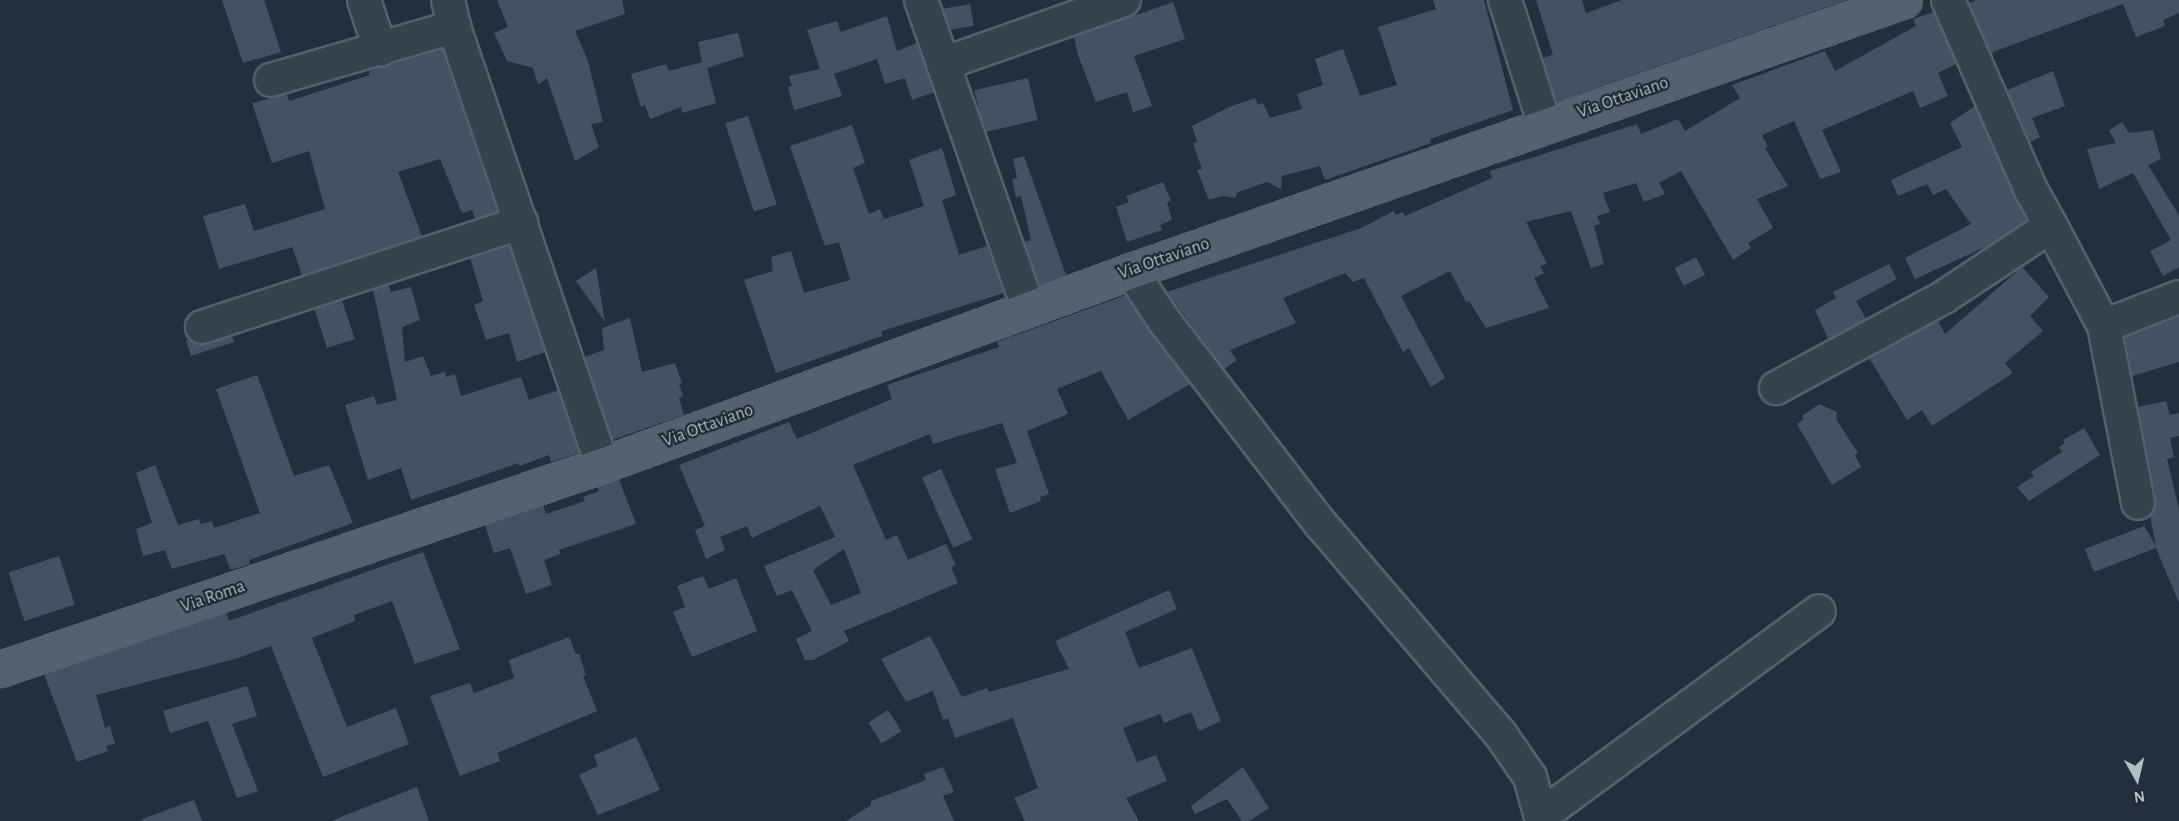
<!DOCTYPE html>
<style>
body{margin:0}
#map{position:relative;width:2179px;height:821px;overflow:hidden;background:#242f3e;font-family:"Alegreya Sans",sans-serif}
div>[style]{position:absolute}
[style*='--x']{left:calc(var(--x)*1px);top:calc(var(--y)*1px);width:calc(var(--w)*1px);rotate:calc(var(--a)*1deg)}
.building>*{inset:0;background:#455162;transform-origin:0 0}
.roads{filter:drop-shadow(2px 0 #565f6c) drop-shadow(-2px 0 #565f6c) drop-shadow(0 2px #565f6c) drop-shadow(0 -2px #565f6c)}
.minor>*{height:32px;margin:-16px;padding:0 16px;transform-origin:16px;border-radius:16px;background:#38414e}
.major>*{height:33px;margin:-16.5px;padding:0 16.5px;transform-origin:16.5px;border-radius:16.5px;background:#56606e}
span{translate:-50% -50%;white-space:nowrap;text-align:center;line-height:1.15;-webkit-text-stroke:4.5px #1d2633;paint-order:stroke}
.street-label{font-size:18px;color:#b4bcc9}
.north{position:absolute;left:2107px;top:749px;width:60px;height:60px;-webkit-text-stroke:4px #1d2633;paint-order:stroke;rotate:172deg;font-size:16px;font-weight:700;line-height:24px;text-align:center;color:#b4bcc9}
.north::after{content:'';display:block;margin:auto;width:21px;height:27px;background:#b4bcc9;clip-path:polygon(50% 0,100% 100%,50% 72%,0 100%)}
</style>
<div id="map">
<div class="building">
<i style="clip-path:polygon(222px 0,264px 0,281px 52px,243px 63px)"></i>
<i style="clip-path:polygon(497px 0,622px 0,625px 14px,575px 31px,588px 61px,603px 122px,591px 124px,599px 147px,575px 161px,547px 78px,538px 85px,533px 68px,507px 61px,494px 33px,508px 27px)"></i>
<i style="clip-path:polygon(1433px 0,1484px 0,1513px 110px,1430px 139px,1431px 143px,1325px 180px,1320px 166px,1282px 176px,1281px 189px,1267px 182px,1238px 192px,1235px 198px,1222px 196px,1209px 200px,1197px 170px,1202px 169px,1193px 143px,1197px 142px,1192px 126px,1229px 107px,1255px 98px,1258px 105px,1263px 103px,1270px 118px,1302px 109px,1297px 94px,1323px 85px,1315px 59px,1343px 49px,1360px 96px,1397px 85px,1378px 27px,1436px 9px)"></i>
<i style="clip-path:polygon(1536px 0,1582px 0,1586px 13px,1622px 0,1847px 0,1557px 102px,1542px 58px,1553px 55px)"></i>
<i style="clip-path:polygon(1975px 0,2179px 0,2179px 13px,2163px 20px,2165px 26px,2136px 37px,2123px 4px,1993px 52px,1992px 56px,1969px 3px)"></i>
<i style="clip-path:polygon(1173px 2px,1185px 39px,1134px 56px,1152px 106px,1133px 112px,1127px 92px,1096px 102px,1078px 55px,1074px 37px)"></i>
<i style="left:970px;top:4px;width:22px;height:27px;rotate:80deg"></i>
<i style="clip-path:polygon(1934px 12px,1956px 64px,1938px 73px,1948px 96px,1920px 108px,1913px 91px,1822px 130px,1841px 172px,1820px 179px,1794px 121px,1762px 135px,1768px 147px,1765px 148px,1788px 186px,1757px 199px,1773px 228px,1748px 243px,1751px 248px,1733px 260px,1681px 171px,1659px 183px,1665px 194px,1644px 202px,1636px 183px,1603px 193px,1610px 212px,1597px 216px,1600px 224px,1594px 226px,1604px 264px,1591px 268px,1571px 211px,1526px 222px,1547px 264px,1540px 266px,1544px 273px,1534px 278px,1549px 308px,1486px 328px,1469px 301px,1466px 302px,1450px 271px,1401px 296px,1445px 378px,1431px 387px,1409px 348px,1403px 352px,1364px 278px,1353px 282px,1345px 273px,1283px 298px,1296px 323px,1230px 350px,1237px 360px,1224px 369px,1167px 292px,1361px 228px,1394px 211px,1396px 215px,1402px 212px,1405px 216px,1492px 178px,1490px 171px,1637px 124px,1641px 134px,1678px 119px,1685px 131px,1740px 98px,1732px 85px,1825px 51px,1835px 71px,1916px 26px,1913px 19px)"></i>
<i style="clip-path:polygon(887px 16px,897px 51px,917px 43px,934px 92px,912px 100px,905px 78px,885px 84px,877px 59px,834px 74px,842px 96px,794px 110px,788px 87px,792px 86px,789px 76px,820px 69px,807px 30px,837px 21px,841px 32px)"></i>
<i style="clip-path:polygon(738px 33px,744px 56px,707px 68px,716px 103px,682px 113px,681px 107px,650px 119px,645px 105px,641px 107px,631px 74px,666px 64px,669px 71px,702px 62px,698px 42px)"></i>
<i style="clip-path:polygon(442px 49px,497px 212px,475px 219px,472px 210px,462px 213px,440px 159px,398px 172px,422px 236px,302px 275px,292px 247px,219px 269px,203px 216px,245px 204px,254px 231px,325px 209px,309px 151px,272px 163px,252px 103px,287px 94px,289px 101px,370px 75px,369px 71px)"></i>
<i style="clip-path:polygon(2053px 71px,2065px 106px,2032px 118px,2040px 137px,2030px 142px,2007px 90px)"></i>
<i style="left:1028px;top:78px;width:43px;height:55px;rotate:77deg"></i>
<i style="clip-path:polygon(1975px 106px,2027px 220px,1992px 244px,1915px 279px,1905px 258px,1971px 224px,1946px 189px,1933px 195px,1927px 184px,1898px 196px,1891px 180px,1962px 147px,1950px 123px)"></i>
<i style="left:748px;top:116px;width:93px;height:24px;rotate:72deg"></i>
<i style="clip-path:polygon(2122px 122px,2129px 133px,2153px 130px,2161px 159px,2148px 165px,2179px 215px,2179px 267px,2163px 276px,2150px 251px,2171px 240px,2133px 173px,2099px 189px,2087px 149px,2116px 143px,2109px 130px)"></i>
<i style="clip-path:polygon(852px 125px,865px 163px,853px 168px,869px 214px,880px 209px,884px 219px,924px 206px,909px 160px,942px 148px,956px 195px,942px 200px,959px 255px,987px 246px,1004px 293px,882px 331px,882px 336px,776px 373px,744px 280px,773px 271px,771px 257px,791px 251px,804px 293px,850px 280px,839px 242px,825px 246px,790px 146px)"></i>
<i style="clip-path:polygon(1024px 156px,1066px 275px,1039px 285px,1024px 242px,1031px 240px,1021px 196px,1016px 197px,1012px 179px,1017px 178px,1013px 159px)"></i>
<i style="clip-path:polygon(1163px 182px,1171px 201px,1167px 202px,1172px 220px,1160px 225px,1162px 230px,1127px 242px,1116px 207px,1129px 202px,1126px 196px)"></i>
<i style="clip-path:polygon(509px 246px,545px 352px,517px 362px,509px 333px,486px 340px,474px 305px,483px 301px,470px 258px)"></i>
<i style="left:1696px;top:257px;width:20px;height:24px;rotate:63deg"></i>
<i style="clip-path:polygon(1889px 264px,1897px 279px,1856px 301px,1866px 319px,1828px 339px,1815px 310px,1836px 298px,1833px 292px)"></i>
<i style="clip-path:polygon(2022px 267px,2049px 297px,2030px 316px,2043px 331px,2005px 363px,2013px 373px,1932px 426px,1922px 410px,1907px 420px,1869px 358px,1938px 321px,1945px 334px)"></i>
<i style="clip-path:polygon(596px 268px,605px 322px,576px 281px)"></i>
<i style="clip-path:polygon(389px 285px,391px 292px,411px 287px,420px 320px,402px 327px,405px 362px,423px 356px,431px 376px,445px 372px,446px 377px,455px 374px,461px 396px,521px 377px,529px 400px,558px 390px,579px 453px,551px 462px,549px 455px,519px 466px,519px 463px,411px 500px,401px 468px,368px 480px,345px 405px,374px 396px,377px 405px,397px 400px,373px 290px)"></i>
<i style="clip-path:polygon(evenodd,1126px 295px,1190px 384px,1128px 420px,1101px 371px,1057px 389px,1068px 414px,1027px 431px,1049px 494px,1040px 497px,1041px 501px,1010px 513px,995px 469px,1017px 463px,1002px 423px,933px 444px,930px 434px,853px 465px,886px 540px,897px 535px,908px 560px,946px 544px,956px 565px,951px 567px,958px 583px,844px 631px,849px 641px,813px 660px,805px 660px,796px 639px,812px 631px,792px 590px,777px 596px,764px 566px,835px 537px,820px 506px,752px 538px,747px 526px,720px 537px,725px 550px,706px 559px,695px 530px,705px 526px,679px 465px,789px 422px,797px 439px,892px 399px,887px 385px,999px 347px,997px 342px,1126px 295px,844px 549px,861px 593px,831px 605px,813px 570px,844px 549px)"></i>
<i style="left:342px;top:300px;width:41px;height:29px;rotate:72deg"></i>
<i style="clip-path:polygon(2179px 317px,2179px 362px,2132px 376px,2125px 337px)"></i>
<i style="clip-path:polygon(630px 318px,642px 372px,675px 363px,682px 383px,679px 384px,683px 396px,679px 398px,684px 415px,612px 440px,584px 357px,604px 350px,602px 328px)"></i>
<i style="clip-path:polygon(232px 336px,234px 342px,191px 356px,186px 340px,207px 344px)"></i>
<i style="clip-path:polygon(257px 375px,294px 476px,329px 465px,353px 523px,249px 560px,250px 564px,231px 570px,224px 554px,172px 569px,165px 550px,143px 556px,136px 529px,152px 523px,136px 473px,155px 465px,178px 525px,199px 519px,201px 524px,212px 521px,214px 528px,260px 513px,216px 389px)"></i>
<i style="clip-path:polygon(2166px 401px,2170px 415px,2179px 413px,2179px 436px,2170px 438px,2174px 457px,2167px 459px,2179px 509px,2179px 603px,2156px 548px,2094px 572px,2085px 549px,2144px 526px,2156px 546px,2150px 516px,2155px 509px,2156px 500px,2138px 407px)"></i>
<i style="clip-path:polygon(1819px 404px,1837px 412px,1836px 419px,1858px 453px,1855px 455px,1861px 467px,1832px 485px,1797px 424px,1804px 419px,1802px 416px)"></i>
<i style="clip-path:polygon(2084px 428px,2100px 455px,2029px 501px,2017px 487px,2034px 476px,2031px 472px,2062px 452px,2059px 447px,2065px 443px,2063px 440px)"></i>
<i style="left:941px;top:469px;width:77px;height:21px;rotate:66deg"></i>
<i style="clip-path:polygon(619px 479px,636px 524px,559px 550px,560px 554px,544px 560px,552px 585px,526px 594px,510px 548px,494px 553px,485px 525px,543px 505px,546px 514px,585px 501px,583px 497px,599px 491px,597px 487px)"></i>
<i style="clip-path:polygon(423px 552px,460px 649px,415px 664px,392px 601px,354px 615px,355px 621px,312px 638px,347px 727px,396px 708px,409px 744px,323px 777px,271px 646px,235px 659px,96px 695px,105px 728px,110px 726px,115px 744px,106px 746px,108px 751px,77px 762px,44px 674px,226px 612px,229px 621px)"></i>
<i style="left:59px;top:556px;width:51px;height:53px;rotate:72deg"></i>
<i style="clip-path:polygon(703px 576px,709px 589px,736px 578px,757px 631px,692px 657px,673px 612px,685px 607px,677px 586px)"></i>
<i style="clip-path:polygon(1169px 590px,1177px 609px,1125px 632px,1139px 668px,1192px 648px,1221px 721px,1199px 731px,1191px 712px,1164px 723px,1160px 714px,1123px 728px,1137px 762px,1156px 755px,1167px 781px,1126px 798px,1139px 821px,1025px 821px,1014px 798px,1038px 788px,1013px 718px,955px 738px,948px 718px,943px 720px,933px 691px,906px 702px,881px 659px,930px 636px,962px 697px,987px 688px,989px 692px,1069px 669px,1055px 641px)"></i>
<i style="clip-path:polygon(569px 637px,576px 654px,579px 654px,586px 675px,583px 676px,597px 711px,497px 753px,500px 761px,460px 776px,430px 696px,470px 683px,474px 693px,514px 678px,509px 660px)"></i>
<i style="clip-path:polygon(247px 686px,257px 716px,232px 724px,258px 791px,237px 798px,208px 721px,170px 733px,163px 711px)"></i>
<i style="left:888px;top:710px;width:25px;height:23px;rotate:58deg"></i>
<i style="clip-path:polygon(636px 737px,660px 790px,598px 815px,579px 775px,598px 766px,594px 755px)"></i>
<i style="clip-path:polygon(943px 767px,954px 792px,943px 796px,954px 821px,846px 821px,871px 805px,871px 801px,926px 780px,924px 774px)"></i>
<i style="clip-path:polygon(1243px 767px,1269px 808px,1249px 821px,1242px 821px,1227px 799px,1195px 814px,1191px 806px)"></i>
<i style="clip-path:polygon(417px 787px,429px 821px,333px 821px,333px 820px)"></i>
<i style="clip-path:polygon(194px 800px,202px 821px,143px 821px,142px 819px)"></i>
</div>
<div class="roads">
<div class="minor">
<i style="--x:364;--y:0;--w:52;--a:71.9"></i>
<i style="--x:448;--y:0;--w:28;--a:77"></i>
<i style="--x:454;--y:27;--w:462;--a:71.3"></i>
<i style="--x:921;--y:0;--w:326;--a:70.8"></i>
<i style="--x:1505;--y:0;--w:131;--a:72.3"></i>
<i style="--x:1948;--y:0;--w:207;--a:66.4"></i>
<i style="--x:2031;--y:190;--w:41;--a:60.9"></i>
<i style="--x:943;--y:64;--w:192;--a:-19.5"></i>
<i style="--x:271;--y:80;--w:191;--a:-16.2"></i>
<i style="--x:1131;--y:271;--w:61;--a:56.3"></i>
<i style="--x:1165;--y:322;--w:254;--a:52.4"></i>
<i style="--x:1320;--y:523;--w:279;--a:49.5"></i>
<i style="--x:1501;--y:735;--w:51;--a:55.4"></i>
<i style="--x:1530;--y:777;--w:46;--a:74.7"></i>
<i style="--x:2104;--y:326;--w:80;--a:-21.1"></i>
<i style="--x:202;--y:327;--w:336;--a:-18.1"></i>
<i style="--x:1776;--y:388;--w:191;--a:-28.4"></i>
<i style="--x:1944;--y:297;--w:128;--a:-33.6"></i>
<i style="--x:2051;--y:226;--w:113;--a:62.1"></i>
<i style="--x:2104;--y:326;--w:180;--a:79.1"></i>
<i style="--x:1541;--y:816;--w:345;--a:-36.4"></i>
</div>
<div class="major">
<i style="--x:0;--y:669;--w:636;--a:-18.72"></i>
<i style="--x:602;--y:465;--w:563;--a:-20.14"></i>
<i style="--x:1131;--y:271;--w:819;--a:-19.32"></i>
</div>
</div>
<div class="street-label">
<span style="left:1623px;top:98px;rotate:-19deg">Via Ottaviano</span>
<span style="left:1164px;top:259px;rotate:-19deg">Via Ottaviano</span>
<span style="left:708px;top:426px;rotate:-20deg">Via Ottaviano</span>
<span style="left:213px;top:597px;rotate:-19deg">Via Roma</span>
</div>
<div class="north">N</div>
</div>
